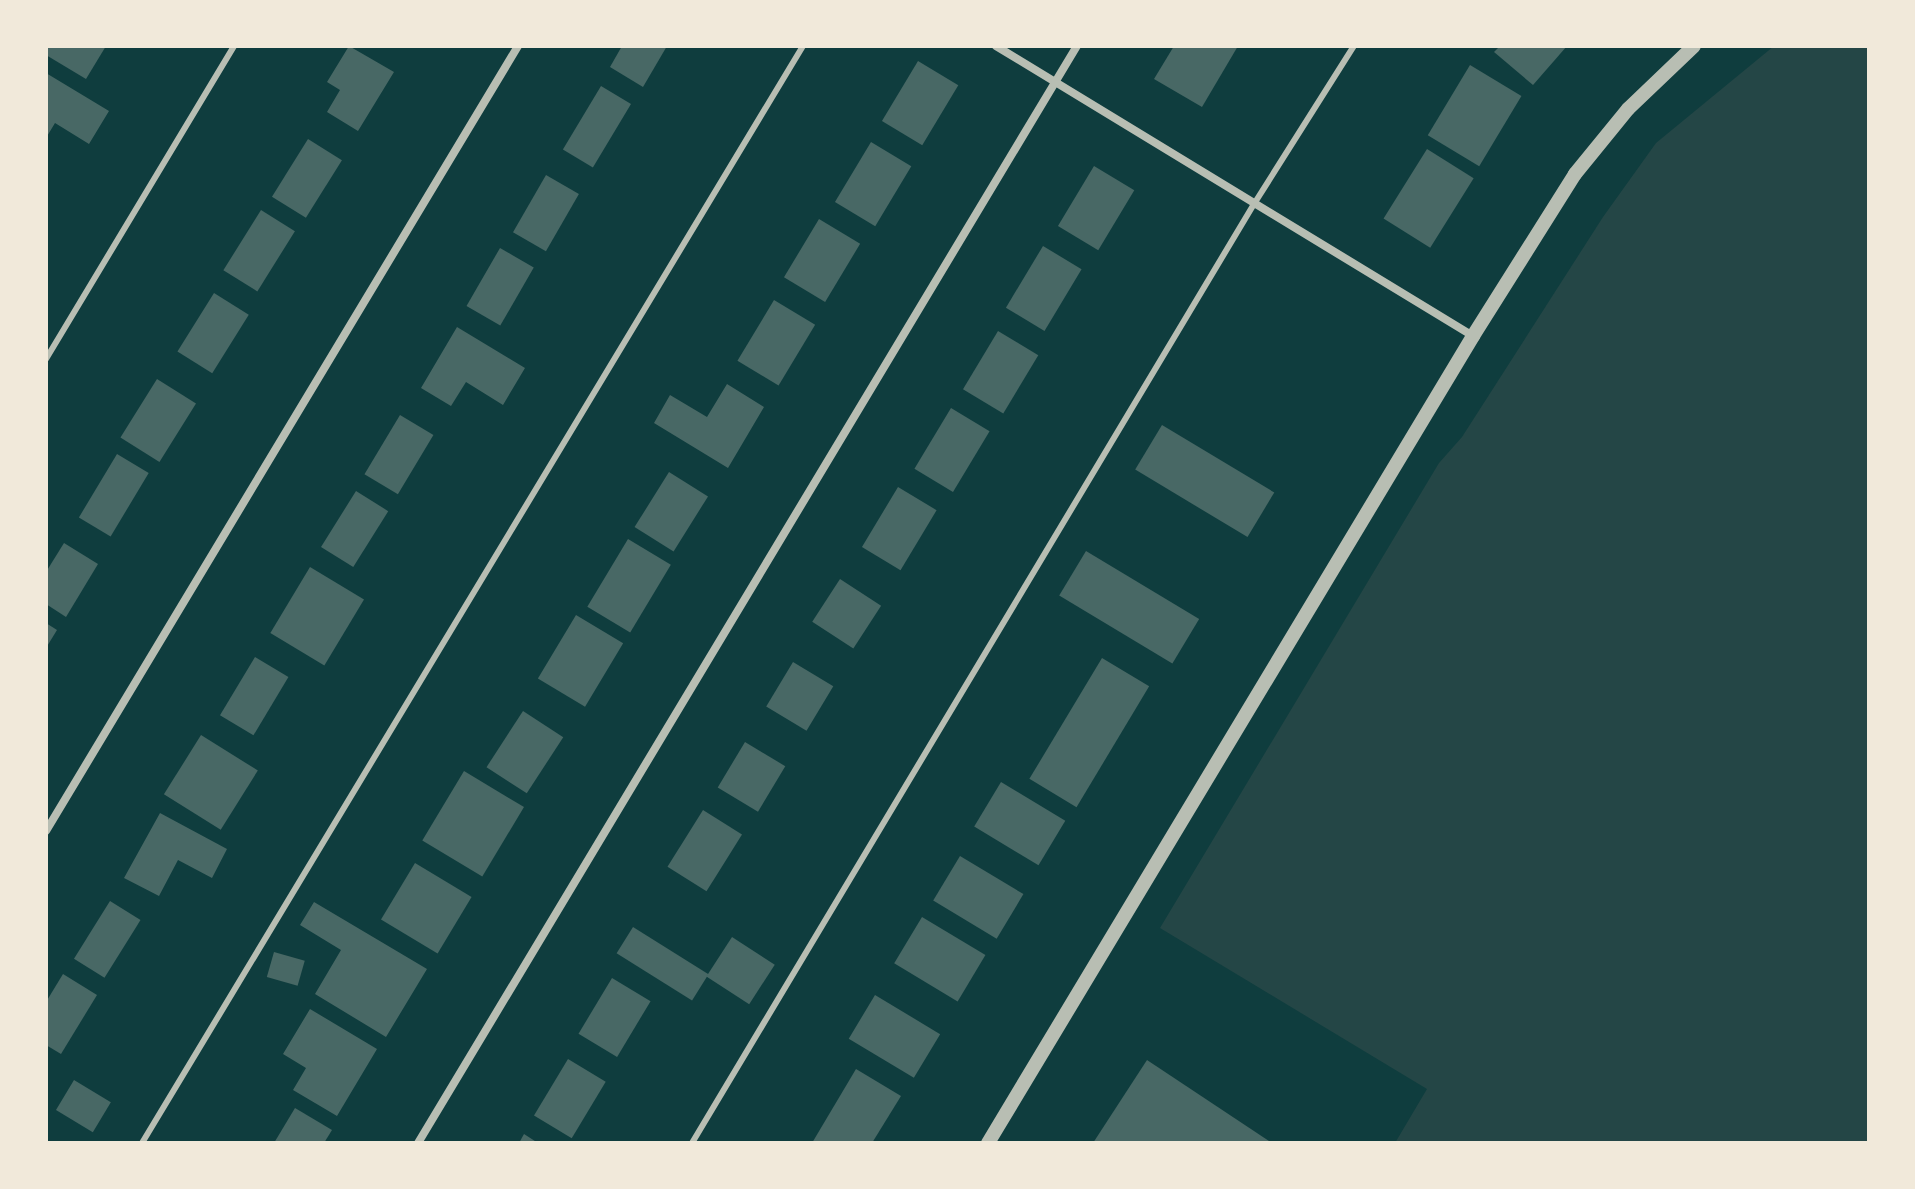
<!DOCTYPE html>
<style>
body{margin:0}
#map{position:relative;width:1915px;height:1189px;overflow:hidden;background:#0f3d3e;font-family:Rubik,sans-serif}
div>[style]{position:absolute}
[style*='--x']{left:calc(var(--x)*1px);top:calc(var(--y)*1px);width:calc(var(--w)*1px);rotate:calc(var(--a)*1deg)}
.green>*{inset:0;background:#244646}
.building>*{inset:0;background:#486865;transform-origin:0 0}
.service>*{height:6px;margin:-3px;padding:0 3px;transform-origin:3px;border-radius:3px;background:#b8beb3}
.minor>*{height:8px;margin:-4px;padding:0 4px;transform-origin:4px;border-radius:4px;background:#b8beb3}
.tertiary>*{height:14px;margin:-7px;padding:0 7px;transform-origin:7px;border-radius:7px;background:#b8beb3}
span{translate:-50% -50%;white-space:nowrap;text-align:center;line-height:1.15;-webkit-text-stroke:8px #f1e9da;paint-order:stroke}
.frame{position:absolute;inset:0;border:48px solid #f1e9da;pointer-events:none}
</style>
<div id="map">
<div class="green">
<i style="clip-path:polygon(1774px 46px,1869px 46px,1869px 1143px,1395px 1143px,1427px 1089px,1160px 928px,1439px 463px,1462px 437px,1603px 217px,1656px 143px)"></i>
</div>
<div class="building">
<i style="clip-path:polygon(47px 46px,106px 46px,86px 79px,46px 55px)"></i>
<i style="clip-path:polygon(349px 46px,394px 72px,358px 131px,327px 112px,340px 90px,327px 82px)"></i>
<i style="clip-path:polygon(622px 46px,667px 46px,643px 87px,610px 67px)"></i>
<i style="clip-path:polygon(1174px 46px,1238px 46px,1202px 107px,1154px 79px)"></i>
<i style="clip-path:polygon(1500px 46px,1567px 46px,1533px 85px,1494px 52px)"></i>
<i style="left:918px;top:61px;width:47px;height:70px;rotate:31deg"></i>
<i style="left:1470px;top:65px;width:60px;height:82px;rotate:31deg"></i>
<i style="clip-path:polygon(46px 73px,109px 111px,89px 144px,55px 123px,46px 138px)"></i>
<i style="left:601px;top:86px;width:35px;height:74px;rotate:31deg"></i>
<i style="left:308px;top:139px;width:40px;height:68px;rotate:32deg"></i>
<i style="left:871px;top:142px;width:47px;height:70px;rotate:31deg"></i>
<i style="left:1427px;top:149px;width:55px;height:82px;rotate:32deg"></i>
<i style="left:1094px;top:166px;width:47px;height:70px;rotate:31deg"></i>
<i style="left:546px;top:175px;width:38px;height:66px;rotate:30deg"></i>
<i style="left:261px;top:210px;width:40px;height:71px;rotate:32deg"></i>
<i style="left:819px;top:219px;width:48px;height:68px;rotate:31deg"></i>
<i style="left:1043px;top:246px;width:45px;height:72px;rotate:31deg"></i>
<i style="left:500px;top:248px;width:39px;height:67px;rotate:30deg"></i>
<i style="left:214px;top:293px;width:41px;height:69px;rotate:32deg"></i>
<i style="left:774px;top:300px;width:48px;height:71px;rotate:31deg"></i>
<i style="clip-path:polygon(457px 327px,525px 368px,503px 405px,466px 382px,451px 406px,421px 388px)"></i>
<i style="left:998px;top:331px;width:47px;height:68px;rotate:31deg"></i>
<i style="left:157px;top:379px;width:46px;height:69px;rotate:32deg"></i>
<i style="clip-path:polygon(727px 384px,764px 407px,728px 468px,654px 423px,670px 395px,707px 417px)"></i>
<i style="left:951px;top:408px;width:45px;height:71px;rotate:31deg"></i>
<i style="left:400px;top:415px;width:39px;height:69px;rotate:31deg"></i>
<i style="left:1162px;top:425px;width:131px;height:52px;rotate:31deg"></i>
<i style="left:117px;top:454px;width:37px;height:74px;rotate:31deg"></i>
<i style="left:669px;top:472px;width:46px;height:65px;rotate:32deg"></i>
<i style="left:898px;top:487px;width:45px;height:70px;rotate:31deg"></i>
<i style="left:356px;top:491px;width:38px;height:66px;rotate:32deg"></i>
<i style="left:628px;top:539px;width:50px;height:79px;rotate:31deg"></i>
<i style="clip-path:polygon(64px 543px,98px 564px,66px 617px,46px 604px,46px 572px)"></i>
<i style="left:1086px;top:551px;width:132px;height:52px;rotate:31deg"></i>
<i style="left:310px;top:567px;width:63px;height:77px;rotate:31deg"></i>
<i style="left:840px;top:579px;width:49px;height:51px;rotate:33deg"></i>
<i style="left:576px;top:615px;width:55px;height:74px;rotate:31deg"></i>
<i style="clip-path:polygon(46px 623px,57px 630px,46px 648px)"></i>
<i style="left:255px;top:657px;width:39px;height:68px;rotate:31deg"></i>
<i style="left:1102px;top:658px;width:55px;height:141px;rotate:31deg"></i>
<i style="left:793px;top:662px;width:47px;height:52px;rotate:31deg"></i>
<i style="left:523px;top:711px;width:48px;height:67px;rotate:33deg"></i>
<i style="left:201px;top:735px;width:67px;height:70px;rotate:32deg"></i>
<i style="left:745px;top:742px;width:47px;height:53px;rotate:31deg"></i>
<i style="left:464px;top:771px;width:70px;height:81px;rotate:31deg"></i>
<i style="left:1001px;top:782px;width:75px;height:52px;rotate:31deg"></i>
<i style="left:703px;top:810px;width:46px;height:67px;rotate:32deg"></i>
<i style="clip-path:polygon(160px 813px,227px 849px,212px 878px,178px 860px,159px 896px,124px 878px)"></i>
<i style="left:960px;top:856px;width:74px;height:52px;rotate:31deg"></i>
<i style="left:415px;top:863px;width:66px;height:66px;rotate:31deg"></i>
<i style="left:110px;top:901px;width:36px;height:68px;rotate:32deg"></i>
<i style="clip-path:polygon(314px 902px,427px 969px,386px 1037px,315px 994px,341px 950px,300px 925px)"></i>
<i style="left:922px;top:917px;width:74px;height:54px;rotate:31deg"></i>
<i style="left:633px;top:927px;width:89px;height:31px;rotate:32deg"></i>
<i style="left:732px;top:937px;width:51px;height:47px;rotate:33deg"></i>
<i style="left:274px;top:952px;width:32px;height:26px;rotate:16deg"></i>
<i style="clip-path:polygon(63px 974px,97px 995px,61px 1054px,46px 1045px,46px 1002px)"></i>
<i style="left:612px;top:978px;width:45px;height:65px;rotate:31deg"></i>
<i style="left:875px;top:995px;width:76px;height:51px;rotate:31deg"></i>
<i style="clip-path:polygon(310px 1009px,377px 1049px,337px 1116px,293px 1090px,306px 1068px,283px 1054px)"></i>
<i style="left:568px;top:1059px;width:44px;height:66px;rotate:31deg"></i>
<i style="clip-path:polygon(1147px 1060px,1272px 1143px,1093px 1143px)"></i>
<i style="clip-path:polygon(856px 1069px,901px 1096px,872px 1143px,812px 1143px)"></i>
<i style="left:74px;top:1080px;width:43px;height:35px;rotate:31deg"></i>
<i style="clip-path:polygon(295px 1108px,332px 1130px,324px 1143px,274px 1143px)"></i>
<i style="clip-path:polygon(524px 1134px,538px 1143px,519px 1143px)"></i>
</div>
<div class="service">
<i style="--x:46;--y:359;--w:365;--a:-59"></i>
<i style="--x:142;--y:1143;--w:1281;--a:-58.93"></i>
<i style="--x:692;--y:1143;--w:1094;--a:-59.1"></i>
<i style="--x:1254;--y:204;--w:187;--a:-57.7"></i>
</div>
<div class="minor">
<i style="--x:996;--y:46;--w:558;--a:31.3"></i>
<i style="--x:46;--y:831;--w:916;--a:-58.98"></i>
<i style="--x:418;--y:1143;--w:1280;--a:-59.01"></i>
</div>
<div class="tertiary">
<i style="--x:988;--y:1143;--w:942;--a:-58.99"></i>
<i style="--x:1473;--y:336;--w:191;--a:-57.8"></i>
<i style="--x:1575;--y:174;--w:84;--a:-50.8"></i>
<i style="--x:1628;--y:109;--w:91;--a:-43.7"></i>
</div>
<div class="frame"></div>
</div>
